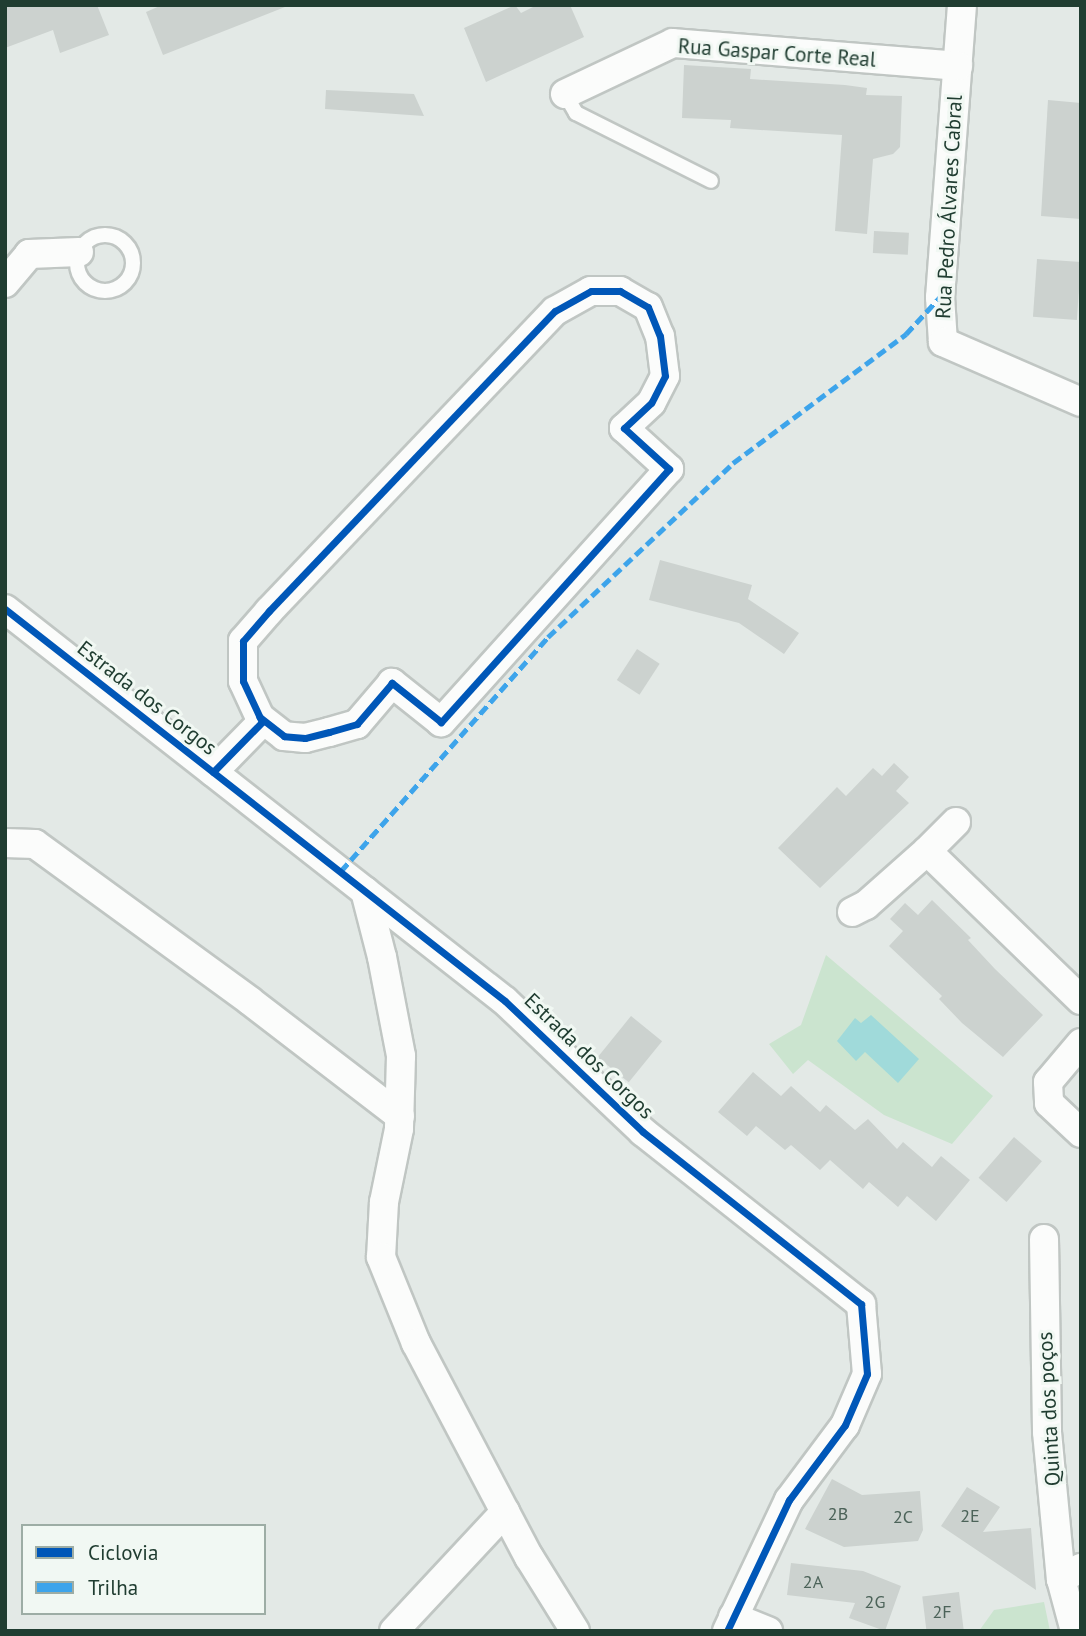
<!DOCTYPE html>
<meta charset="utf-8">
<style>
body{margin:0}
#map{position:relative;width:1086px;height:1636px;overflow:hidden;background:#e3e9e6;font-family:"PT Sans",sans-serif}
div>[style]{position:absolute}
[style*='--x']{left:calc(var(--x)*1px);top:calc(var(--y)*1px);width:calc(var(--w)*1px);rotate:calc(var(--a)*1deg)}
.green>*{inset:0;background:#cbe4cf}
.water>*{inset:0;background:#a0dada}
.building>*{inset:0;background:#ccd2cf;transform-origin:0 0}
.roads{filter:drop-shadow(2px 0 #c0c6c3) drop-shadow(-2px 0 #c0c6c3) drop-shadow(0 2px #c0c6c3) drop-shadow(0 -2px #c0c6c3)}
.lane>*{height:14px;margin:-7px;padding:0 7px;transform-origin:7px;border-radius:7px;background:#fbfcfb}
.lane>.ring{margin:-7px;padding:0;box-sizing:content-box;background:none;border:14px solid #fbfcfb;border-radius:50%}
.street>*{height:28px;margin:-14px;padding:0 14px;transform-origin:14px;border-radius:14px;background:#fbfcfb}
.quiet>*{height:5px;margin-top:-2.5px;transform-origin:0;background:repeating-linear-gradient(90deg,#3da4eb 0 10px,transparent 0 15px)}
.cycleway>*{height:7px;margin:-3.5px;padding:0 3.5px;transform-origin:3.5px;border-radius:3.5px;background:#0057b8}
span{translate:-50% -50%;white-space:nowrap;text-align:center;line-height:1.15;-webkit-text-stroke:6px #f1f8f3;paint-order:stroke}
.number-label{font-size:18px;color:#4c6359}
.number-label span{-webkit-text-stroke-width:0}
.street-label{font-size:21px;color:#203d31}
.frame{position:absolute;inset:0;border:7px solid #203d31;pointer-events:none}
.legend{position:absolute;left:21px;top:1524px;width:245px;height:91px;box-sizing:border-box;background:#f1f8f3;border:2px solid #9dada5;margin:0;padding:9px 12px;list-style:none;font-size:21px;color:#203d31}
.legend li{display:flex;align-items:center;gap:14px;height:35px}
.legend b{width:35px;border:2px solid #9dada5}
</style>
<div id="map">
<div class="green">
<i style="clip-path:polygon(826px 955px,993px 1096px,952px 1144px,884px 1115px,808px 1060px,793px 1074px,769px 1044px,801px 1025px)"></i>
<i style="clip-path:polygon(1044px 1602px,1050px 1631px,979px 1631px,994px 1610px)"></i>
</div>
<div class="water">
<i style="clip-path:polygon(871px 1015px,919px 1059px,898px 1083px,865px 1052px,856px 1061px,837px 1041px,855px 1018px,861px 1023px)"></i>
</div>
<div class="building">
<i style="clip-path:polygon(5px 5px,97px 5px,109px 35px,60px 53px,53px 30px,5px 48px)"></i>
<i style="clip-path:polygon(162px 5px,285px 5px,285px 7px,163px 55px,146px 12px)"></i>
<i style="clip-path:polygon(515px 5px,521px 13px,537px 5px,570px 5px,584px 37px,486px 82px,464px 28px)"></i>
<i style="clip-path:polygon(684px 65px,751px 69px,750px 79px,845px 85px,867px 88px,866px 95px,902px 96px,900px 147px,893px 154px,873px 159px,867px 234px,835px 231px,842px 135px,730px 128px,731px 120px,682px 118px)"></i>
<i style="clip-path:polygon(326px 90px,414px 94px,424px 116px,325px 109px)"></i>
<i style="clip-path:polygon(1048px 100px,1081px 103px,1081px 219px,1041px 216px)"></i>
<i style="left:874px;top:231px;width:35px;height:22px;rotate:3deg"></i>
<i style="left:1037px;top:259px;width:44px;height:58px;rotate:4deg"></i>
<i style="clip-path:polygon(660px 560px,752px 585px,748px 599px,799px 633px,784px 654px,739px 623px,649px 600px)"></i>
<i style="left:637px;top:649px;width:27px;height:37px;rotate:33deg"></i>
<i style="clip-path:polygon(894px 763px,909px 777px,896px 791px,909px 803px,820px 888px,778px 848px,837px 787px,846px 796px,873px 768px,882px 776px)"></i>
<i style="clip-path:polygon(932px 900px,971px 938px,968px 940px,995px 969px,1043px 1015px,1003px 1057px,962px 1023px,939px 999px,942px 996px,889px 946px,903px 931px,890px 919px,905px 903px,918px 915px)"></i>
<i style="left:631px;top:1016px;width:40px;height:53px;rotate:39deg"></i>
<i style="clip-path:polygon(753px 1072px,781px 1096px,791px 1086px,820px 1112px,826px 1105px,855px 1130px,868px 1119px,897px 1149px,903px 1142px,932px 1167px,941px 1156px,970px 1180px,936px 1221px,907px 1196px,898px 1207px,869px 1182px,863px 1189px,830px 1160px,820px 1170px,791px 1145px,785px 1150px,756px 1126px,747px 1136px,718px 1112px)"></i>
<i style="left:1014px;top:1137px;width:37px;height:54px;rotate:41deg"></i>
<i style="clip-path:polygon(832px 1479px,862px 1495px,920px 1491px,923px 1530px,918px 1541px,844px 1547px,805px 1529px)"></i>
<i style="clip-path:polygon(967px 1487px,1000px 1507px,983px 1532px,1031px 1528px,1036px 1590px,941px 1526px)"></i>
<i style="clip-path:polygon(791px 1563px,863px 1571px,901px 1586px,885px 1631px,849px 1618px,855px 1603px,787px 1595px)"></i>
<i style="left:959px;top:1592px;width:39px;height:37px;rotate:83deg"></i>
</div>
<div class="roads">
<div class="lane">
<i style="--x:565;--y:94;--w:22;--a:60"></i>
<i style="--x:576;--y:113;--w:151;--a:26.7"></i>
<i class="ring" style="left:77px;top:235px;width:42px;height:42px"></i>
</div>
<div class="street">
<i style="--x:962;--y:5;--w:293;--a:94.3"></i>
<i style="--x:940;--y:297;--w:45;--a:86.2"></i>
<i style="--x:943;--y:342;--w:150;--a:23.5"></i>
<i style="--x:565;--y:94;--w:119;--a:-25.3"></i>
<i style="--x:673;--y:43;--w:286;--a:4.6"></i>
<i style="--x:5;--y:283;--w:38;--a:-50"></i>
<i style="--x:29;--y:254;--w:50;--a:-2.3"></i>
<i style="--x:5;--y:609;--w:635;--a:38.1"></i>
<i style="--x:505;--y:1001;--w:190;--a:43.5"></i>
<i style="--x:643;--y:1132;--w:278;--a:38.3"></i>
<i style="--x:861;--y:1304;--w:70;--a:85.1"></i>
<i style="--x:867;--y:1374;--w:56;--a:113.3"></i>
<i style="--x:845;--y:1425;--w:94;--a:126.7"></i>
<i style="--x:789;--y:1500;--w:145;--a:115.3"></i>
<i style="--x:213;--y:772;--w:70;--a:-45.6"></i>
<i style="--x:262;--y:722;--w:45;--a:-114.9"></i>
<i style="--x:243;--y:681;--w:40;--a:-90"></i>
<i style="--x:243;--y:641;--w:40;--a:-49"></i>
<i style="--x:269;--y:611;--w:414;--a:-46.4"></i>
<i style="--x:555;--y:311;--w:41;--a:-29.1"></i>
<i style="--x:591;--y:291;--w:29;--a:0"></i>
<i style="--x:620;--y:291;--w:32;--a:30"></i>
<i style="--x:648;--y:307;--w:31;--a:68"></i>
<i style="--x:660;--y:336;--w:40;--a:82.9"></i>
<i style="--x:665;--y:376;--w:30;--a:117"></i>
<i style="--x:651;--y:403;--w:37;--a:137"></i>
<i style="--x:624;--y:428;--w:61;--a:42.3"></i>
<i style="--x:669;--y:469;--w:341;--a:132"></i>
<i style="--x:441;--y:722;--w:63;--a:-141.5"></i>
<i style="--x:392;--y:683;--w:54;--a:130.5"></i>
<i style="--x:357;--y:724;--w:29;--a:164"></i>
<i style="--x:329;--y:732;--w:25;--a:166"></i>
<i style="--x:305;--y:738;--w:21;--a:-175"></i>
<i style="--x:284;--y:736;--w:31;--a:-142"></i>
<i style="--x:956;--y:822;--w:41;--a:135"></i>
<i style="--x:927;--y:851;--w:214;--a:44.1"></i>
<i style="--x:5;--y:843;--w:30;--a:2"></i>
<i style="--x:35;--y:844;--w:266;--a:36.1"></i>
<i style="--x:250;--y:1001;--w:189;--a:37.5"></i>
<i style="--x:365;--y:891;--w:68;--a:75.6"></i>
<i style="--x:382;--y:957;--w:101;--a:79.1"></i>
<i style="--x:401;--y:1056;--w:73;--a:91.6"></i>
<i style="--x:399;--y:1129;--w:75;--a:101.6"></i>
<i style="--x:384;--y:1202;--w:55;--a:93.1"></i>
<i style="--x:381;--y:1257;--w:93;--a:67.9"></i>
<i style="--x:416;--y:1343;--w:242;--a:62.2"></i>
<i style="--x:529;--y:1557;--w:87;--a:58.1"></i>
<i style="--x:852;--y:912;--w:16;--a:-27"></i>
<i style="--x:866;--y:905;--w:81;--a:-41.5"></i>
<i style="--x:1081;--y:1043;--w:51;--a:130.2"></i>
<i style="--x:1048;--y:1082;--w:21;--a:87"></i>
<i style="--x:1049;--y:1103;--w:44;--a:43.2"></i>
<i style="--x:1044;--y:1239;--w:193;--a:89.1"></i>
<i style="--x:1047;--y:1432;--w:148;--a:84.6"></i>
<i style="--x:733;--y:1617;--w:38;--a:22"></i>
<i style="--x:394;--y:1631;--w:163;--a:-47"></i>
<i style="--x:1075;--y:1631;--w:54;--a:-105.1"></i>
<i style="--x:1061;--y:1579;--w:23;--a:-29"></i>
</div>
</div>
<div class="quiet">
<i style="--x:341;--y:871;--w:312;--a:-48.5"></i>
<i style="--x:548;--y:637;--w:254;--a:-43.2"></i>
<i style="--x:733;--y:463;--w:216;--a:-36.7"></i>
<i style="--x:906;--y:334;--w:50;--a:-47.4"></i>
</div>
<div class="cycleway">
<i style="--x:5;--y:609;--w:635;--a:38.1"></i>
<i style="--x:505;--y:1001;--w:190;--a:43.5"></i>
<i style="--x:643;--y:1132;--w:278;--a:38.3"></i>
<i style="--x:861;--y:1304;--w:70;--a:85.1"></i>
<i style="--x:867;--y:1374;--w:56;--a:113.3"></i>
<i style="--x:845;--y:1425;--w:94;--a:126.7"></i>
<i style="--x:789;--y:1500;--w:145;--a:115.3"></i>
<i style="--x:213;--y:772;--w:70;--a:-45.6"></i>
<i style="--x:262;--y:722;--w:45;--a:-114.9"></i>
<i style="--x:243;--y:681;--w:40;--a:-90"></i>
<i style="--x:243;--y:641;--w:40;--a:-49"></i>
<i style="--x:269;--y:611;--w:414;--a:-46.4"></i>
<i style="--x:555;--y:311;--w:41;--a:-29.1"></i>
<i style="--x:591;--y:291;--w:29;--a:0"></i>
<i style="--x:620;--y:291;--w:32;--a:30"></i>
<i style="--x:648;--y:307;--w:31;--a:68"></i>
<i style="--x:660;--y:336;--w:40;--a:82.9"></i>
<i style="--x:665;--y:376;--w:30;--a:117"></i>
<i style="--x:651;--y:403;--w:37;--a:137"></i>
<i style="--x:624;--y:428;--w:61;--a:42.3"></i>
<i style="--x:669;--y:469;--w:341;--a:132"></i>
<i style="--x:441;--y:722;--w:63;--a:-141.5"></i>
<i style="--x:392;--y:683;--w:54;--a:130.5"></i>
<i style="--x:357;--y:724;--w:29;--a:164"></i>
<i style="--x:329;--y:732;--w:25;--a:166"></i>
<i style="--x:305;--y:738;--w:21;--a:-175"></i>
<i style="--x:284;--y:736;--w:31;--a:-142"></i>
</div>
<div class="number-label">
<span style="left:838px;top:1514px">2B</span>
<span style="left:970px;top:1516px">2E</span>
<span style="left:903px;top:1517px">2C</span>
<span style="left:813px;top:1582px">2A</span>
<span style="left:875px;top:1602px">2G</span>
<span style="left:942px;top:1612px">2F</span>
</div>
<div class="street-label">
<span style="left:777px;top:53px;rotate:4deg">Rua Gaspar Corte Real</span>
<span style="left:949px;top:207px;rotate:-87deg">Rua Pedro Álvares Cabral</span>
<span style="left:147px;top:698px;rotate:38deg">Estrada dos Corgos</span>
<span style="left:589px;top:1056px;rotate:44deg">Estrada dos Corgos</span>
<span style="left:1049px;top:1409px;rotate:-93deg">Quinta dos poços</span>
</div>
<div class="frame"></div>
<ul class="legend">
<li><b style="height:9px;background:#0057b8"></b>Ciclovia</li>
<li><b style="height:9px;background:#3da4eb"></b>Trilha</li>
</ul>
</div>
